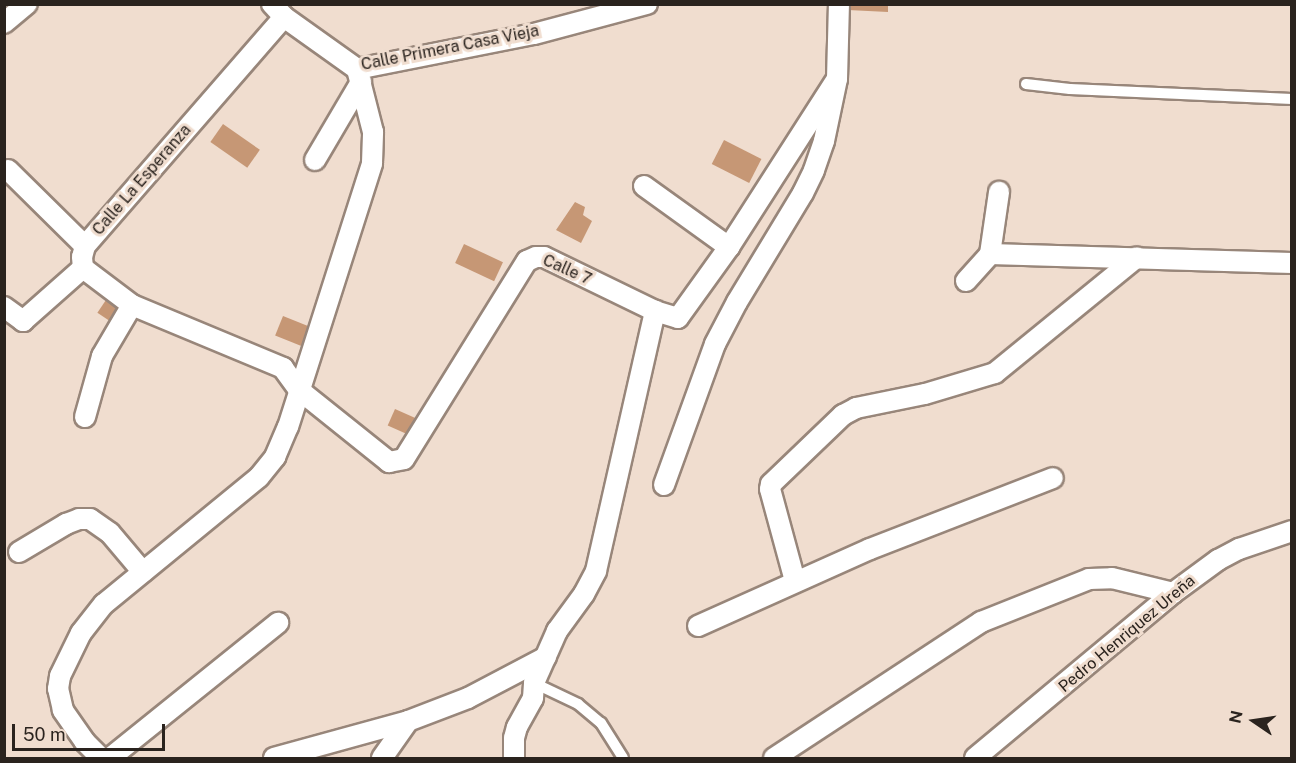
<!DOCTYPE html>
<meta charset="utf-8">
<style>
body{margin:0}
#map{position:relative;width:1296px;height:763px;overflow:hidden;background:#f0ddcf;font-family:"Public Sans",sans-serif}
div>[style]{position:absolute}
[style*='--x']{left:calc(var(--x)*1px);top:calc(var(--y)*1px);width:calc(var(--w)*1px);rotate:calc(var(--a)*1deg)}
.building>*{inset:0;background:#c69775;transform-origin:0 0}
.roads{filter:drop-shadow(2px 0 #98867a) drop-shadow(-2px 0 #98867a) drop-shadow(0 2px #98867a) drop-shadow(0 -2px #98867a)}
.service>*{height:10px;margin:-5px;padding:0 5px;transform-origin:5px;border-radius:5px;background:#fff}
.minor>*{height:20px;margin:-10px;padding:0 10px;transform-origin:10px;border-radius:10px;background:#fff}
span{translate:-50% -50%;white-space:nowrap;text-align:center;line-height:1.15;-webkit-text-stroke:6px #f0ddcf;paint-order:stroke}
.street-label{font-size:16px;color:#2a231e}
.frame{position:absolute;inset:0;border:6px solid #2a231e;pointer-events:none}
.north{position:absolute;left:1224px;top:691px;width:60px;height:60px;-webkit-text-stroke:4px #f0ddcf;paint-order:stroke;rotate:283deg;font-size:16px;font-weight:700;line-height:24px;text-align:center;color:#2a231e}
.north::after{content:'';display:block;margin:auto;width:21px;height:27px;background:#2a231e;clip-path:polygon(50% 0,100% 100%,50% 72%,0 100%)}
.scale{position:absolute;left:12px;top:724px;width:153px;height:27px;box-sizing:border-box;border:3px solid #2a231e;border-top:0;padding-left:8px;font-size:18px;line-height:21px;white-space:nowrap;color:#2a231e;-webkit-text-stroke:4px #f0ddcf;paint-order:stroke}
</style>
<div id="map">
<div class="building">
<i style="clip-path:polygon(849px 4px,888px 4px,888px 12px,848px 10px)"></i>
<i style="left:223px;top:124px;width:45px;height:22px;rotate:35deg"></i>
<i style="left:724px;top:140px;width:42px;height:27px;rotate:27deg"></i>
<i style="clip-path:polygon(575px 202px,585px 207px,583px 215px,592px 221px,581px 243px,556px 230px)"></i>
<i style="left:464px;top:244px;width:43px;height:21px;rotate:25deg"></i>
<i style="left:108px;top:297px;width:14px;height:19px;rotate:34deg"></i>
<i style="left:283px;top:316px;width:35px;height:21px;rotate:22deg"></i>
<i style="left:395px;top:409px;width:24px;height:18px;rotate:24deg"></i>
</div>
<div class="roads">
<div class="service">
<i style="--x:1026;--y:84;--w:44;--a:6.5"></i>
<i style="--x:1070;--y:89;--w:222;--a:2.6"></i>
<i style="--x:534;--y:683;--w:49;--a:25.5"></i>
<i style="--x:578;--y:704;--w:30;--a:40"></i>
<i style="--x:601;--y:723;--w:41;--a:57.8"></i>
</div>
<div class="minor">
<i style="--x:272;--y:4;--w:18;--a:47"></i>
<i style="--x:284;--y:17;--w:90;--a:35.5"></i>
<i style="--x:357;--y:69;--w:180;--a:-11.2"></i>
<i style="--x:534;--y:34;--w:117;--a:-14.9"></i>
<i style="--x:284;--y:17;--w:303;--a:131"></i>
<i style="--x:85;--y:246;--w:11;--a:105"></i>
<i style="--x:82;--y:257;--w:11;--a:85"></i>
<i style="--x:83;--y:268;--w:61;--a:37.1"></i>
<i style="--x:132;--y:305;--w:164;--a:22.6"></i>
<i style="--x:283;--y:368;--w:26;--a:54"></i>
<i style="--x:298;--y:389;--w:117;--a:38.7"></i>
<i style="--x:389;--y:462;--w:15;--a:-11"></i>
<i style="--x:404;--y:459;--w:233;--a:-58.2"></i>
<i style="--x:527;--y:261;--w:10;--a:-24"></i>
<i style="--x:536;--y:257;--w:8;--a:0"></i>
<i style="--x:544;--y:257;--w:123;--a:25.9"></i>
<i style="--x:655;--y:311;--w:24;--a:17"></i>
<i style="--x:678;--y:318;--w:87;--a:-54.3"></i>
<i style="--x:729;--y:247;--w:200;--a:-57.3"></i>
<i style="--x:4;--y:23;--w:30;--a:-40"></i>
<i style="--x:315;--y:160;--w:91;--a:-59.5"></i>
<i style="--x:8;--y:170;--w:108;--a:44.6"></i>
<i style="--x:644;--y:186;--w:105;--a:35.7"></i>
<i style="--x:990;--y:254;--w:302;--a:1.7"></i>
<i style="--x:966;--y:281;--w:36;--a:-48"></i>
<i style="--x:990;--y:254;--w:63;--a:-81.7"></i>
<i style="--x:4;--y:307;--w:24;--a:36"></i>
<i style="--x:23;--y:321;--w:80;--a:-41.5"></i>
<i style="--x:85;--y:417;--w:63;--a:-74.4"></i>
<i style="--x:102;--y:356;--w:59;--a:-59.5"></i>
<i style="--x:664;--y:485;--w:150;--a:-70.1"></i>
<i style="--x:715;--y:344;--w:47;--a:-62.4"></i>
<i style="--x:737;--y:302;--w:127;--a:-58.8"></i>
<i style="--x:803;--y:193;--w:25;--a:-64"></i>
<i style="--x:814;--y:170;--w:31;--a:-71"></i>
<i style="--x:824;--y:141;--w:63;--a:-78.2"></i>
<i style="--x:837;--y:79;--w:75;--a:-88.5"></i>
<i style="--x:19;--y:552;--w:55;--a:-30.8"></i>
<i style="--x:66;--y:524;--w:14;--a:-21"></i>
<i style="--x:79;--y:519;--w:11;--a:0"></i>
<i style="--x:90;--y:519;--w:24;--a:35"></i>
<i style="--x:110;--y:533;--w:51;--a:49.8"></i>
<i style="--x:795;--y:581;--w:95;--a:-105.2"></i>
<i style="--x:770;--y:489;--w:5;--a:-79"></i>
<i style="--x:771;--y:484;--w:100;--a:-43.8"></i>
<i style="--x:843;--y:415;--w:15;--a:-28"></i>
<i style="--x:856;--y:408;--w:70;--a:-11.5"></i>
<i style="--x:925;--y:394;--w:73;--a:-16.7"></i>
<i style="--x:995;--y:373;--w:183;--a:-39.2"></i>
<i style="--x:698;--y:626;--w:188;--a:-24.1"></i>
<i style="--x:870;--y:549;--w:196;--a:-21.2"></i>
<i style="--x:101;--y:758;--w:23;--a:-135"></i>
<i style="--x:85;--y:742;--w:39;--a:-125"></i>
<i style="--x:63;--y:710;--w:22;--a:-103"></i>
<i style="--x:58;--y:689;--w:13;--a:-81"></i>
<i style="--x:60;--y:676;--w:48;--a:-64"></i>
<i style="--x:81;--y:633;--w:37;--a:-52"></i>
<i style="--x:104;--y:604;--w:200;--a:-39.3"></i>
<i style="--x:259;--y:477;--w:26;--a:-51"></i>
<i style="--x:275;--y:457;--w:33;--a:-67"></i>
<i style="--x:288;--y:427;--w:277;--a:-72.3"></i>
<i style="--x:372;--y:163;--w:31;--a:-88"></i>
<i style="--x:373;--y:132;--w:65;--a:-104.3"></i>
<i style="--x:110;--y:758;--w:216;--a:-38.8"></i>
<i style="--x:274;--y:758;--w:139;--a:-15.4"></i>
<i style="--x:382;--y:758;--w:45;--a:-54.9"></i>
<i style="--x:408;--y:721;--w:64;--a:-21"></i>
<i style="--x:468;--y:698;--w:88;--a:-27.7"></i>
<i style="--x:514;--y:758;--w:20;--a:-90"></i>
<i style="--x:514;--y:738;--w:11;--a:-75"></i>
<i style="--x:517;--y:727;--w:33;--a:-61"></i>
<i style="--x:533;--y:698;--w:15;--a:-86"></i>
<i style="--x:534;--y:683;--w:57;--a:-66.1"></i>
<i style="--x:557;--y:631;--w:46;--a:-53.9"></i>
<i style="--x:584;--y:594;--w:26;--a:-62"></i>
<i style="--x:596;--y:571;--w:267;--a:-77.2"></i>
<i style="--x:774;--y:758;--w:248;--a:-33.3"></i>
<i style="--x:981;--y:622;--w:116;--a:-21.7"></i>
<i style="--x:1089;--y:579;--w:23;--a:-2"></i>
<i style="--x:1112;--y:578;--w:63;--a:13.8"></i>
<i style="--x:975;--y:758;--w:258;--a:-39.8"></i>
<i style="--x:1173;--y:593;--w:56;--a:-36.3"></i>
<i style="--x:1218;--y:560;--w:24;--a:-28"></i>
<i style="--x:1239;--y:549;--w:56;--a:-18.8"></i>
</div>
</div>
<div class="street-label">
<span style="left:450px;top:48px;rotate:-11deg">Calle Primera Casa Vieja</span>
<span style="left:142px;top:180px;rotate:-49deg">Calle La Esperanza</span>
<span style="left:567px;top:270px;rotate:24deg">Calle 7</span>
<span style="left:1127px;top:634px;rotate:-40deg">Pedro Henriquez Ureña</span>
</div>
<div class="frame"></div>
<div class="north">N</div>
<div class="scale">50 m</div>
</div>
